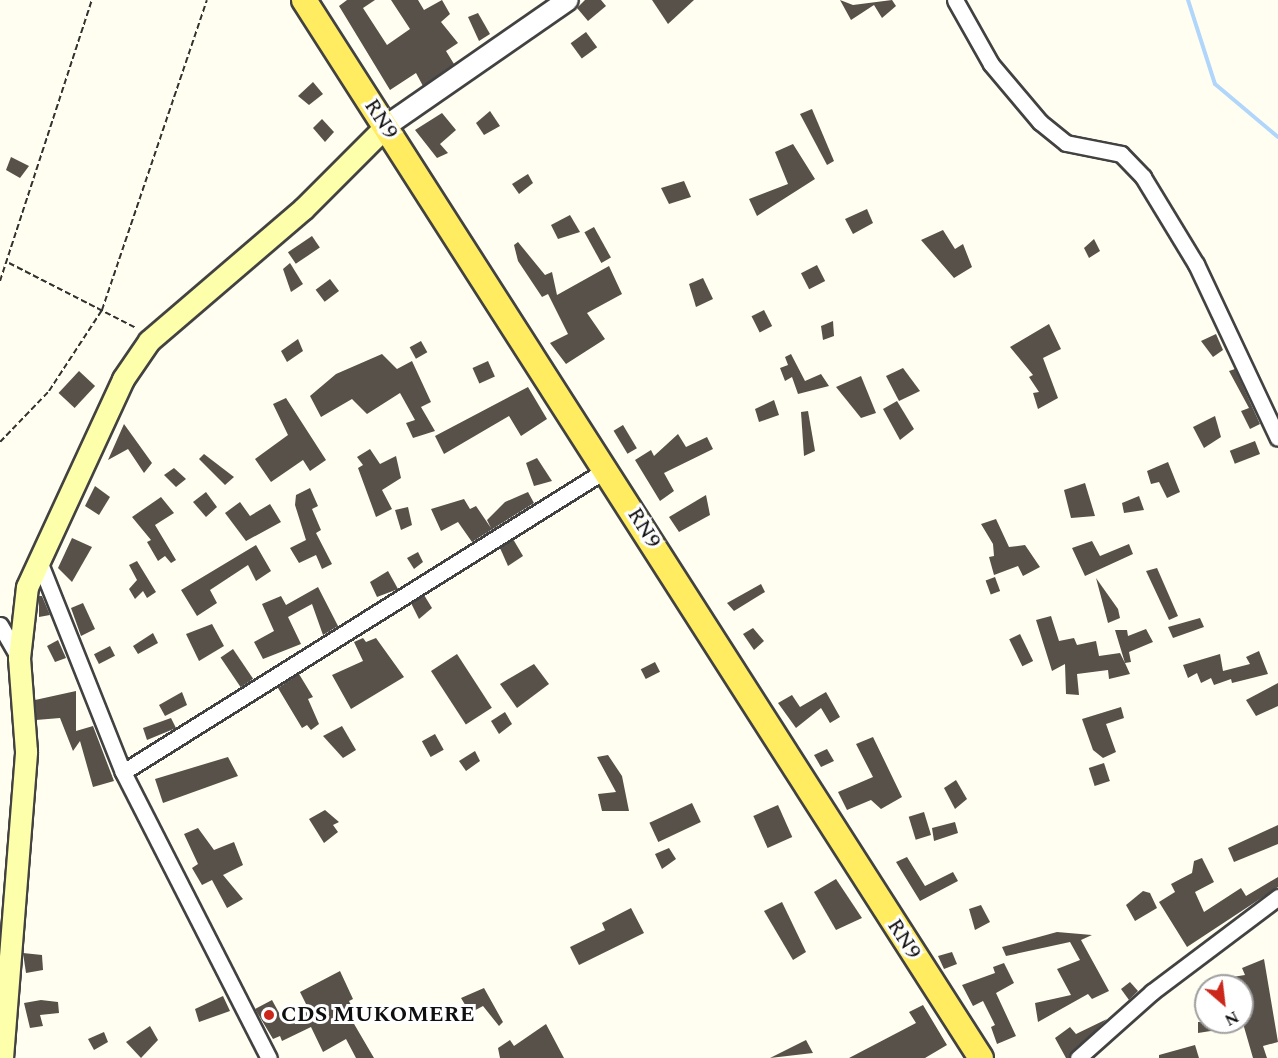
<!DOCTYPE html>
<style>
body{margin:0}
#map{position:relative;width:1278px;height:1058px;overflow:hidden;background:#fffef0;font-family:Spectral,serif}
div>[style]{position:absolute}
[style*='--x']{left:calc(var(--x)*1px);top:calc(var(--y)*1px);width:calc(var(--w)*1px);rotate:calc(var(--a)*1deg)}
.stream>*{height:4px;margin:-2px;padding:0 2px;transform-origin:2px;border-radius:2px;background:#b0d6fb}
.building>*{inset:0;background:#58514a;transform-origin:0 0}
.path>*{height:2px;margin-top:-1px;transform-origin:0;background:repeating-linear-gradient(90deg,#313131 0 6px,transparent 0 9px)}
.roads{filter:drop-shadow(2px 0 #424242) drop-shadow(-2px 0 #424242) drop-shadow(0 2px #424242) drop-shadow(0 -2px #424242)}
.minor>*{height:15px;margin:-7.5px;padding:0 7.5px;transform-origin:7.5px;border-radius:7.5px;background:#fff}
.tertiary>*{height:20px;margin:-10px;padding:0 10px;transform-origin:10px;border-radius:10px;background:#fff}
.secondary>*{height:21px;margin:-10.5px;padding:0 10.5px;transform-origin:10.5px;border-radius:10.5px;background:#feffab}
.primary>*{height:24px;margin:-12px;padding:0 12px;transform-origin:12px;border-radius:12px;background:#ffec60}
.dots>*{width:16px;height:16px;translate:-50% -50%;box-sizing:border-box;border:3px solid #fff;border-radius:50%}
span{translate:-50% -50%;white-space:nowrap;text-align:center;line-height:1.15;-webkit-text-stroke:6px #fff;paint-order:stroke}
.street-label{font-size:22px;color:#0f0f0f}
.poi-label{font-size:22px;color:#0f0f0f;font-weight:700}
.left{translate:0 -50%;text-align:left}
.north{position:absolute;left:1194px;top:974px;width:60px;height:60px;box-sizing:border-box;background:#fff;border:2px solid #9f9f9f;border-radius:50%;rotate:152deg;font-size:16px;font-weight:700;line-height:24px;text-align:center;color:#0f0f0f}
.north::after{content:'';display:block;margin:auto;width:21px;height:27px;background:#cb271a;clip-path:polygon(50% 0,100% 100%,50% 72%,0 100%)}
</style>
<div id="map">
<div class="stream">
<i style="--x:1188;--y:0;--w:88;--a:72.2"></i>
<i style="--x:1215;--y:84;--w:82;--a:40.1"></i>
</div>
<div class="building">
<i style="clip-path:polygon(347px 0,375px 0,363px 8px,387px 45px,410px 29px,391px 0,418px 0,424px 10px,442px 0,450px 14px,441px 22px,458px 43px,446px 51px,454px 64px,423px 86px,416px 73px,390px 90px,339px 6px)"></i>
<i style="clip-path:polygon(585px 0,601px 0,606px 6px,588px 21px,577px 8px)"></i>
<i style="clip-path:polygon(652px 0,694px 0,668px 24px)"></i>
<i style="clip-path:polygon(840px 0,853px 5px,892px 0,896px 6px,882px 18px,874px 5px,851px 20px)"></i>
<i style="clip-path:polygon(478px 13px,490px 34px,479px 41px,468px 17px)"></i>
<i style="left:586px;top:32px;width:19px;height:19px;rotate:54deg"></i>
<i style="clip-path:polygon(313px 82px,323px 94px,309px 105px,298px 96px)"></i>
<i style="clip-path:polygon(812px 109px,834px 161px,827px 165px,800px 114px)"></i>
<i style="clip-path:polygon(490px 111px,500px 126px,484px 135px,476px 123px)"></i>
<i style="clip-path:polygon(442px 113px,456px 130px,440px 144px,448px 153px,437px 158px,415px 130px)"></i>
<i style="clip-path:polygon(322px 119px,334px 132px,325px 142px,313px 128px)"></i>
<i style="clip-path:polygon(793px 144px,815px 179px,757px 216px,749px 199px,788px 184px,775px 152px)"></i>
<i style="clip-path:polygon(11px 157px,29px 166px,20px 178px,6px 170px)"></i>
<i style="clip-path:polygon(528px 174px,533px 183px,519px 194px,512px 184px)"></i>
<i style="clip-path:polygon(684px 181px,691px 197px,669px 204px,661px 188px)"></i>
<i style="clip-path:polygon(867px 209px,873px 223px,853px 234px,845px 219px)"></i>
<i style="clip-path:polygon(570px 215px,580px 232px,558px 239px,551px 225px)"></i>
<i style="left:594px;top:227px;width:35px;height:11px;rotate:61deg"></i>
<i style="clip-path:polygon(943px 230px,955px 249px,963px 244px,972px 267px,954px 278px,921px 240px)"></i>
<i style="left:312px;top:236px;width:14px;height:29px;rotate:56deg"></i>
<i style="clip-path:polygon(1094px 239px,1100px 251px,1089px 258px,1084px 248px)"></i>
<i style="clip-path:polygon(518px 242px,545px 275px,552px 272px,557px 295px,609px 266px,622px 294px,587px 313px,605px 339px,566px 364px,550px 343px,568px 334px,548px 294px,542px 297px,518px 261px,514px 245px)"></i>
<i style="clip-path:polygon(290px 263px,303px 284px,291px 292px,283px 269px)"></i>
<i style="left:817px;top:265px;width:18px;height:18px;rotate:63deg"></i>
<i style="clip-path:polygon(703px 278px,713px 299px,696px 307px,689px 284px)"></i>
<i style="left:330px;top:279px;width:15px;height:18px;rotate:53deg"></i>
<i style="left:764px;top:310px;width:18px;height:14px;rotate:63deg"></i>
<i style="clip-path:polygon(833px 321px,834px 336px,823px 340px,821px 326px)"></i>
<i style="clip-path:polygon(1049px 324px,1061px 349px,1043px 358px,1058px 398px,1038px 409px,1033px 393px,1039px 392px,1029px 377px,1033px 375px,1010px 347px)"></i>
<i style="clip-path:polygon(1216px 334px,1223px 350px,1213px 357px,1201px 341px)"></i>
<i style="clip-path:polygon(298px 339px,303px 351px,287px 362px,281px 351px)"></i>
<i style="left:421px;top:341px;width:13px;height:13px;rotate:61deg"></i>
<i style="clip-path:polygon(382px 354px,397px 369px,412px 361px,431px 402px,421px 407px,435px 431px,413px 438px,406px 423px,415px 420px,400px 393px,367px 414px,352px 399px,321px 417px,310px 396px,336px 374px)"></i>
<i style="clip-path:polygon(791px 354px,805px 381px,821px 374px,829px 386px,798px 394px,792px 377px,785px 381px,780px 368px,788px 365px,785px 357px)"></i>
<i style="left:488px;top:361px;width:17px;height:17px;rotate:66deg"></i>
<i style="clip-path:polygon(903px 368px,920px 391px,899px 401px,886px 376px)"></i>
<i style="clip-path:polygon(1235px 369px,1260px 424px,1250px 429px,1241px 411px,1249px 408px,1229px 371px)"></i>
<i style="left:79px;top:371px;width:22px;height:30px;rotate:43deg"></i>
<i style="clip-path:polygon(861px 376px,876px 413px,861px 418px,836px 387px)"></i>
<i style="clip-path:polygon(528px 387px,547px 419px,521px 436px,509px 416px,444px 454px,435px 436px)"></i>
<i style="clip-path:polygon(286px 398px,326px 460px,310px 471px,303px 460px,271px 482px,255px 459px,288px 435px,273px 404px)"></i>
<i style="clip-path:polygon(774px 400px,779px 415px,759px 422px,755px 409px)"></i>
<i style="clip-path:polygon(897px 401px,914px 429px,900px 440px,883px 409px)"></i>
<i style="clip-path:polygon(808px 411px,815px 451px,804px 456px,801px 412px)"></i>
<i style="clip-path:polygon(1215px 416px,1221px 437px,1204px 448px,1193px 427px)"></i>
<i style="clip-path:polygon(124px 424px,152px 463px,144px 473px,128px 449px,108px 460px)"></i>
<i style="left:623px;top:425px;width:27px;height:11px;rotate:59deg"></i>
<i style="clip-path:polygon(678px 434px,686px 447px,707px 437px,713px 449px,664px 473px,674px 491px,660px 501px,635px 460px,651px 450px,654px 456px)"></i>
<i style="left:1255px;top:441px;width:14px;height:27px;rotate:69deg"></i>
<i style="clip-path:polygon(370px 449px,380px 464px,396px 456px,401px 478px,382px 490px,392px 509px,376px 517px,358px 468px,363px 465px,357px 457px)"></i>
<i style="clip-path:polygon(204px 454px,234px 477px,225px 485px,199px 459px)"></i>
<i style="clip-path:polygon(537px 458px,552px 481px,534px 486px,526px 463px)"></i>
<i style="clip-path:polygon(1168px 462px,1180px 492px,1167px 498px,1159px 482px,1151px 484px,1147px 471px)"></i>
<i style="clip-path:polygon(174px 468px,186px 479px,176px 487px,164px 475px)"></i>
<i style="clip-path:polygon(1085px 483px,1095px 516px,1071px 518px,1064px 490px)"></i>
<i style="clip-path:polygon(95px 486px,110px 497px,99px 515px,85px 506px)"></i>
<i style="clip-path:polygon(310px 488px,318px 506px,312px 509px,321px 530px,316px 533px,332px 564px,322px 569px,316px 555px,299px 563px,290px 548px,306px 540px,295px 505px,296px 495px)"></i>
<i style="clip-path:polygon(206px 492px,217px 507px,206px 517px,193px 502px)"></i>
<i style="clip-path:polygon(528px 492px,534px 503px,472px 542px,458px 522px,441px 531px,431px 509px,464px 499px,470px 509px,476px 506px,491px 528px,487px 520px,505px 502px)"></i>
<i style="clip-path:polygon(706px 495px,710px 515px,679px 532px,669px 517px)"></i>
<i style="clip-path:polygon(1139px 496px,1144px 510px,1124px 513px,1122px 503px)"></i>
<i style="clip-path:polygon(161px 497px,174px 513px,155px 525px,176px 560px,171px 563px,165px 556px,158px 561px,147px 542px,151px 540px,132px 517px)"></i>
<i style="clip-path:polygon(240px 502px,250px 516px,270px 504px,281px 522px,246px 541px,225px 513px)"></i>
<i style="clip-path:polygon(408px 507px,412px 525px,401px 530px,395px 510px)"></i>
<i style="clip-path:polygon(996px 519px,1009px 547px,1025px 545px,1040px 567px,1023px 576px,1018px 566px,994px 575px,989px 557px,994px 556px,993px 544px,981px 524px)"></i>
<i style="clip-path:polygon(72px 538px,92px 547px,72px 582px,58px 568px)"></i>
<i style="clip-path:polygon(513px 539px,523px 556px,508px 566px,500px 548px)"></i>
<i style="clip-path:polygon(1092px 541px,1100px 556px,1129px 544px,1133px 554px,1085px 576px,1072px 548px)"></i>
<i style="clip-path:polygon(256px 545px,271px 571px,256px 581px,248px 565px,210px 590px,217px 603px,197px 616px,181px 590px)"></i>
<i style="clip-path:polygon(418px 552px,423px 562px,414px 569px,407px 558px)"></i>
<i style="clip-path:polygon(137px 561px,156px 592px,147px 598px,143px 591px,135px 599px,129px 589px,137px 580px,129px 565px)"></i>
<i style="clip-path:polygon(1157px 568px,1178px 616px,1169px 620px,1146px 571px)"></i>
<i style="clip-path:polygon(388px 571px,398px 589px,377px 597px,370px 582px)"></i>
<i style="left:995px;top:577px;width:15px;height:10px;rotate:70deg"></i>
<i style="clip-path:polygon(1096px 578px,1118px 609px,1120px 618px,1108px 623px)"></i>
<i style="clip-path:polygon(761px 584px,765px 592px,734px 611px,727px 603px)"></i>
<i style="clip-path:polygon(318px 587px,338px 626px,323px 635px,312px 604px,288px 617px,301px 644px,263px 659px,254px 642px,274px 631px,262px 604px,281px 596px,286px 605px)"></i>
<i style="clip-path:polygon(424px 595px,432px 608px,419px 619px,411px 603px)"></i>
<i style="clip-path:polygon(39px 596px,42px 596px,50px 615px,39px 617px)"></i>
<i style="clip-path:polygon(83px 603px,95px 629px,81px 636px,71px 608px)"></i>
<i style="clip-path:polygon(1051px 616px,1059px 641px,1074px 638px,1077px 645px,1096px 641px,1099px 656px,1120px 653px,1125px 663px,1115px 630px,1127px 630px,1128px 636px,1146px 629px,1153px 642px,1129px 652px,1131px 662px,1125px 663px,1130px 674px,1109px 679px,1108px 670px,1077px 674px,1079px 695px,1066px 694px,1065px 664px,1052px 671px,1036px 620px)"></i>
<i style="clip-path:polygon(1200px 618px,1204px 627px,1173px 638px,1168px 627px)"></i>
<i style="clip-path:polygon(212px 624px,224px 646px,199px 661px,186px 634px)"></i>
<i style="clip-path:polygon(753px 628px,764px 641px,754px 650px,743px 634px)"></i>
<i style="clip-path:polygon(153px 633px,158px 643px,138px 654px,133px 646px)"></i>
<i style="left:1020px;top:634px;width:30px;height:12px;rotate:64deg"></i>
<i style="clip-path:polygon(363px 638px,366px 642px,376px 638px,404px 677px,351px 709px,332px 675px,363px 661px,354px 642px)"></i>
<i style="clip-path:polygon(58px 640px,66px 658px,55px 662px,47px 646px)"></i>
<i style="left:110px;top:646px;width:11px;height:18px;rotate:63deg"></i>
<i style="left:233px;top:649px;width:36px;height:15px;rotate:56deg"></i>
<i style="clip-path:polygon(1259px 651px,1268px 674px,1232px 683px,1231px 679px,1214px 685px,1211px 678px,1201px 683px,1197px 673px,1188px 678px,1183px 665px,1220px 654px,1223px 671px,1250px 664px,1246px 657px)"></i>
<i style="left:457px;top:654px;width:64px;height:31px;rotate:57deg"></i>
<i style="left:655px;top:662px;width:11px;height:16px;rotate:63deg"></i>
<i style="clip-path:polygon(534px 664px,549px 684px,517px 708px,500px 684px)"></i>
<i style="clip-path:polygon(299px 674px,313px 697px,308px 699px,319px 724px,311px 730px,307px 725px,302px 728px,278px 688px)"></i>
<i style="clip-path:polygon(1278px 683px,1278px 706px,1256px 716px,1246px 700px)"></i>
<i style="clip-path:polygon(76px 691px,76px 731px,93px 726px,114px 781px,93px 787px,80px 741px,73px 751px,60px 718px,36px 720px,35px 700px)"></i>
<i style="clip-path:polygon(182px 692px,187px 705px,165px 716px,159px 705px)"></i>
<i style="clip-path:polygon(826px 692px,840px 717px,830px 723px,821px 708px,796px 728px,778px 703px,792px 695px,800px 707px)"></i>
<i style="clip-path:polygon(1121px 707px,1124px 718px,1106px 724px,1116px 752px,1103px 758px,1093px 750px,1082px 719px)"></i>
<i style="clip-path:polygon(505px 712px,512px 724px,499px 734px,491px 721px)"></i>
<i style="clip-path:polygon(171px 718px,176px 728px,147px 740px,143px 728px)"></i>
<i style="clip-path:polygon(342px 726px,356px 750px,343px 758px,323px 736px)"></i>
<i style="left:435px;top:734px;width:18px;height:15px;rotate:61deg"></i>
<i style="clip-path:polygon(873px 737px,902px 797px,881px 809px,871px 800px,847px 810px,838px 792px,873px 777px,856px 744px)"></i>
<i style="clip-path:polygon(827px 749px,834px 761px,821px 767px,814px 755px)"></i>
<i style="clip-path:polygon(475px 751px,480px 761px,466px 771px,459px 761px)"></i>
<i style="clip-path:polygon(608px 755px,622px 776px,629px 811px,602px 811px,598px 794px,616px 792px,597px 757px)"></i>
<i style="clip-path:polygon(228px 757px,238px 776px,163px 803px,155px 779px)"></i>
<i style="left:1104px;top:763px;width:19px;height:16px;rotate:72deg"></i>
<i style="clip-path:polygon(956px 780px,967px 799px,955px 809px,944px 788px)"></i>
<i style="left:692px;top:803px;width:21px;height:47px;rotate:65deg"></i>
<i style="left:778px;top:805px;width:35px;height:27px;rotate:66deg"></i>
<i style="clip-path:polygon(325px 810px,339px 822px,333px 825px,338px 832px,324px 843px,309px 819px)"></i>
<i style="left:924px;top:812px;width:24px;height:16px;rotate:73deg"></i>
<i style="clip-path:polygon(955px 822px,958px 833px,934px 841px,932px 828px)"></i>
<i style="clip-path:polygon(1278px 825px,1278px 844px,1234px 862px,1228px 848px)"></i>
<i style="clip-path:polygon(198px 828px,214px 850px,234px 842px,243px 865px,223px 875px,243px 899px,227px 908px,212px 880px,202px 885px,192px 868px,198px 864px,184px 834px)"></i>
<i style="clip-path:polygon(669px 848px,676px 859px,662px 869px,655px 854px)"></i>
<i style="clip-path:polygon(907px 857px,925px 886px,953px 872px,958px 881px,920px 901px,896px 862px)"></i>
<i style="clip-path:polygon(1202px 858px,1214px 882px,1195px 892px,1204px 912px,1241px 888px,1246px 896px,1278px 877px,1278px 887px,1187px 947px,1159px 902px,1175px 892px,1171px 884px,1192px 873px,1194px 861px)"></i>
<i style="clip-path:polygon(836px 879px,862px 918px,836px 930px,814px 892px)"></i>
<i style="clip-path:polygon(1143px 891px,1150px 893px,1157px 908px,1135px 921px,1126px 905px)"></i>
<i style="clip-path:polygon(782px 902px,806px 952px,793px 960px,764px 911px)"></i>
<i style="clip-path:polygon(981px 905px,990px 922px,975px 930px,969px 909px)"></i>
<i style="clip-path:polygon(631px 908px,644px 933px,579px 965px,570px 947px,605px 930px,602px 923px)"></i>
<i style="clip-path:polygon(1057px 932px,1092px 935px,1081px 940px,1109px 991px,1092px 999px,1088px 994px,1038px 1022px,1035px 1003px,1071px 995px,1057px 969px,1080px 960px,1070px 942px,1006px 956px,1002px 947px)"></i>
<i style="clip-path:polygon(952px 952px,957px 964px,944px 969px,938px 956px)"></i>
<i style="clip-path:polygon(23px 953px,42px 955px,43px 970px,26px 973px)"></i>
<i style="clip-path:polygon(1264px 959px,1278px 1042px,1263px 1046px,1267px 1058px,1253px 1058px,1242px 1020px,1242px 986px,1214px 986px,1214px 980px,1245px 975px,1242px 968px)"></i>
<i style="clip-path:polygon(1004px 963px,1014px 983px,996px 993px,1016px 1036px,997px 1044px,991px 1027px,995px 1025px,983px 1001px,973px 1006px,962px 985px,995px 973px,993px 967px)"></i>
<i style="clip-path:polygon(340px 971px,353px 999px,349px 1001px,356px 1015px,350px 1017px,374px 1058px,356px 1058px,346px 1039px,323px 1052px,311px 1027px,282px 1041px,280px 1036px,273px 1039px,255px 1009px,272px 1000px,284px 1022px,309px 1010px,300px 992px)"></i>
<i style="clip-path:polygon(1130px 982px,1138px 991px,1129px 1000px,1121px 989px)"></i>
<i style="clip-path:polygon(484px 988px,503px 1022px,499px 1026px,483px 1006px,470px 1013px,461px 998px)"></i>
<i style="clip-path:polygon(223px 996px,230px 1011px,199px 1022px,195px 1009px)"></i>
<i style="clip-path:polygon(41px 1000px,58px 1002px,59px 1013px,40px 1015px,43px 1026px,30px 1028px,24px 1003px)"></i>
<i style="clip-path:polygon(923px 1005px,947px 1045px,925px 1058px,849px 1058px,916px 1023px,909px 1012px)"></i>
<i style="clip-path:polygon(1107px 1019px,1069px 1058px,1066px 1058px,1055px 1038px,1070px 1027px,1076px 1034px)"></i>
<i style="clip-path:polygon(1198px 1022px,1230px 1022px,1230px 1028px,1198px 1033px)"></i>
<i style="clip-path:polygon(546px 1024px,564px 1058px,500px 1058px,498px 1048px,510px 1040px,514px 1046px)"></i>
<i style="clip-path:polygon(150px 1026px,158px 1040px,141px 1058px,126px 1042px)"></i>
<i style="clip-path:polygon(104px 1032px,108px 1042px,94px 1050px,88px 1039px)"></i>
<i style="clip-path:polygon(806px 1040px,813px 1053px,770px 1058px)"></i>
<i style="clip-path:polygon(1195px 1045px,1199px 1058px,1159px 1058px,1159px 1055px)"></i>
</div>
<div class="path">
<i style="--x:9;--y:263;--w:143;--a:27.1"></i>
<i style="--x:0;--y:281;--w:296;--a:-71.9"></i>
<i style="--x:0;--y:442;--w:71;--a:-46.1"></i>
<i style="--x:49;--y:391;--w:97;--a:-56.8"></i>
<i style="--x:102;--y:310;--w:327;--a:-71.3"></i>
</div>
<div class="roads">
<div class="minor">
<i style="--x:955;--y:0;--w:73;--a:60.6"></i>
<i style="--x:991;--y:64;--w:76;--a:49.8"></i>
<i style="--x:1040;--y:122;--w:33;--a:39"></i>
<i style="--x:1066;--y:143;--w:56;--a:11.3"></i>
<i style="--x:1121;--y:154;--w:32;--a:46"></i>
<i style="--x:1143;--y:177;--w:102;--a:58.7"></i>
<i style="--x:1196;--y:264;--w:192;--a:64.8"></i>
<i style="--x:39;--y:561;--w:227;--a:68.3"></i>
<i style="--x:123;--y:772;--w:321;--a:63"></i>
<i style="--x:0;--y:625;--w:38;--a:60"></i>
<i style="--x:123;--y:772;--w:571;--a:-32.05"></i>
<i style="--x:1078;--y:1058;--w:99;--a:-41.7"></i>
<i style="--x:1152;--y:992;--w:158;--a:-37"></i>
</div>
<div class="tertiary">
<i style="--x:386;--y:126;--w:221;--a:-34.7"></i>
</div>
<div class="secondary">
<i style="--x:2;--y:1058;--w:308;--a:-85.5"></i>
<i style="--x:26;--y:751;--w:93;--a:-94.3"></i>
<i style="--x:19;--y:658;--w:71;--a:-83.6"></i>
<i style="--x:27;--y:587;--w:229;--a:-65.2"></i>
<i style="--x:123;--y:379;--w:46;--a:-55.6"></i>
<i style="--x:149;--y:341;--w:203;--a:-40.6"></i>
<i style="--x:303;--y:209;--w:117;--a:-45"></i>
</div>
<div class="primary">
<i style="--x:304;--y:0;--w:1256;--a:57.39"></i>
</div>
</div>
<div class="dots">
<i style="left:269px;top:1015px;background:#cb271a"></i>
</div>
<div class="street-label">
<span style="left:381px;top:119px;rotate:57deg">RN9</span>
<span style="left:644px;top:528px;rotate:58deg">RN9</span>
<span style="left:904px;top:939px;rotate:57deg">RN9</span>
</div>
<div class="poi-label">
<span class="left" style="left:281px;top:1015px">CDS MUKOMERE</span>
</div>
<div class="north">N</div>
</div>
